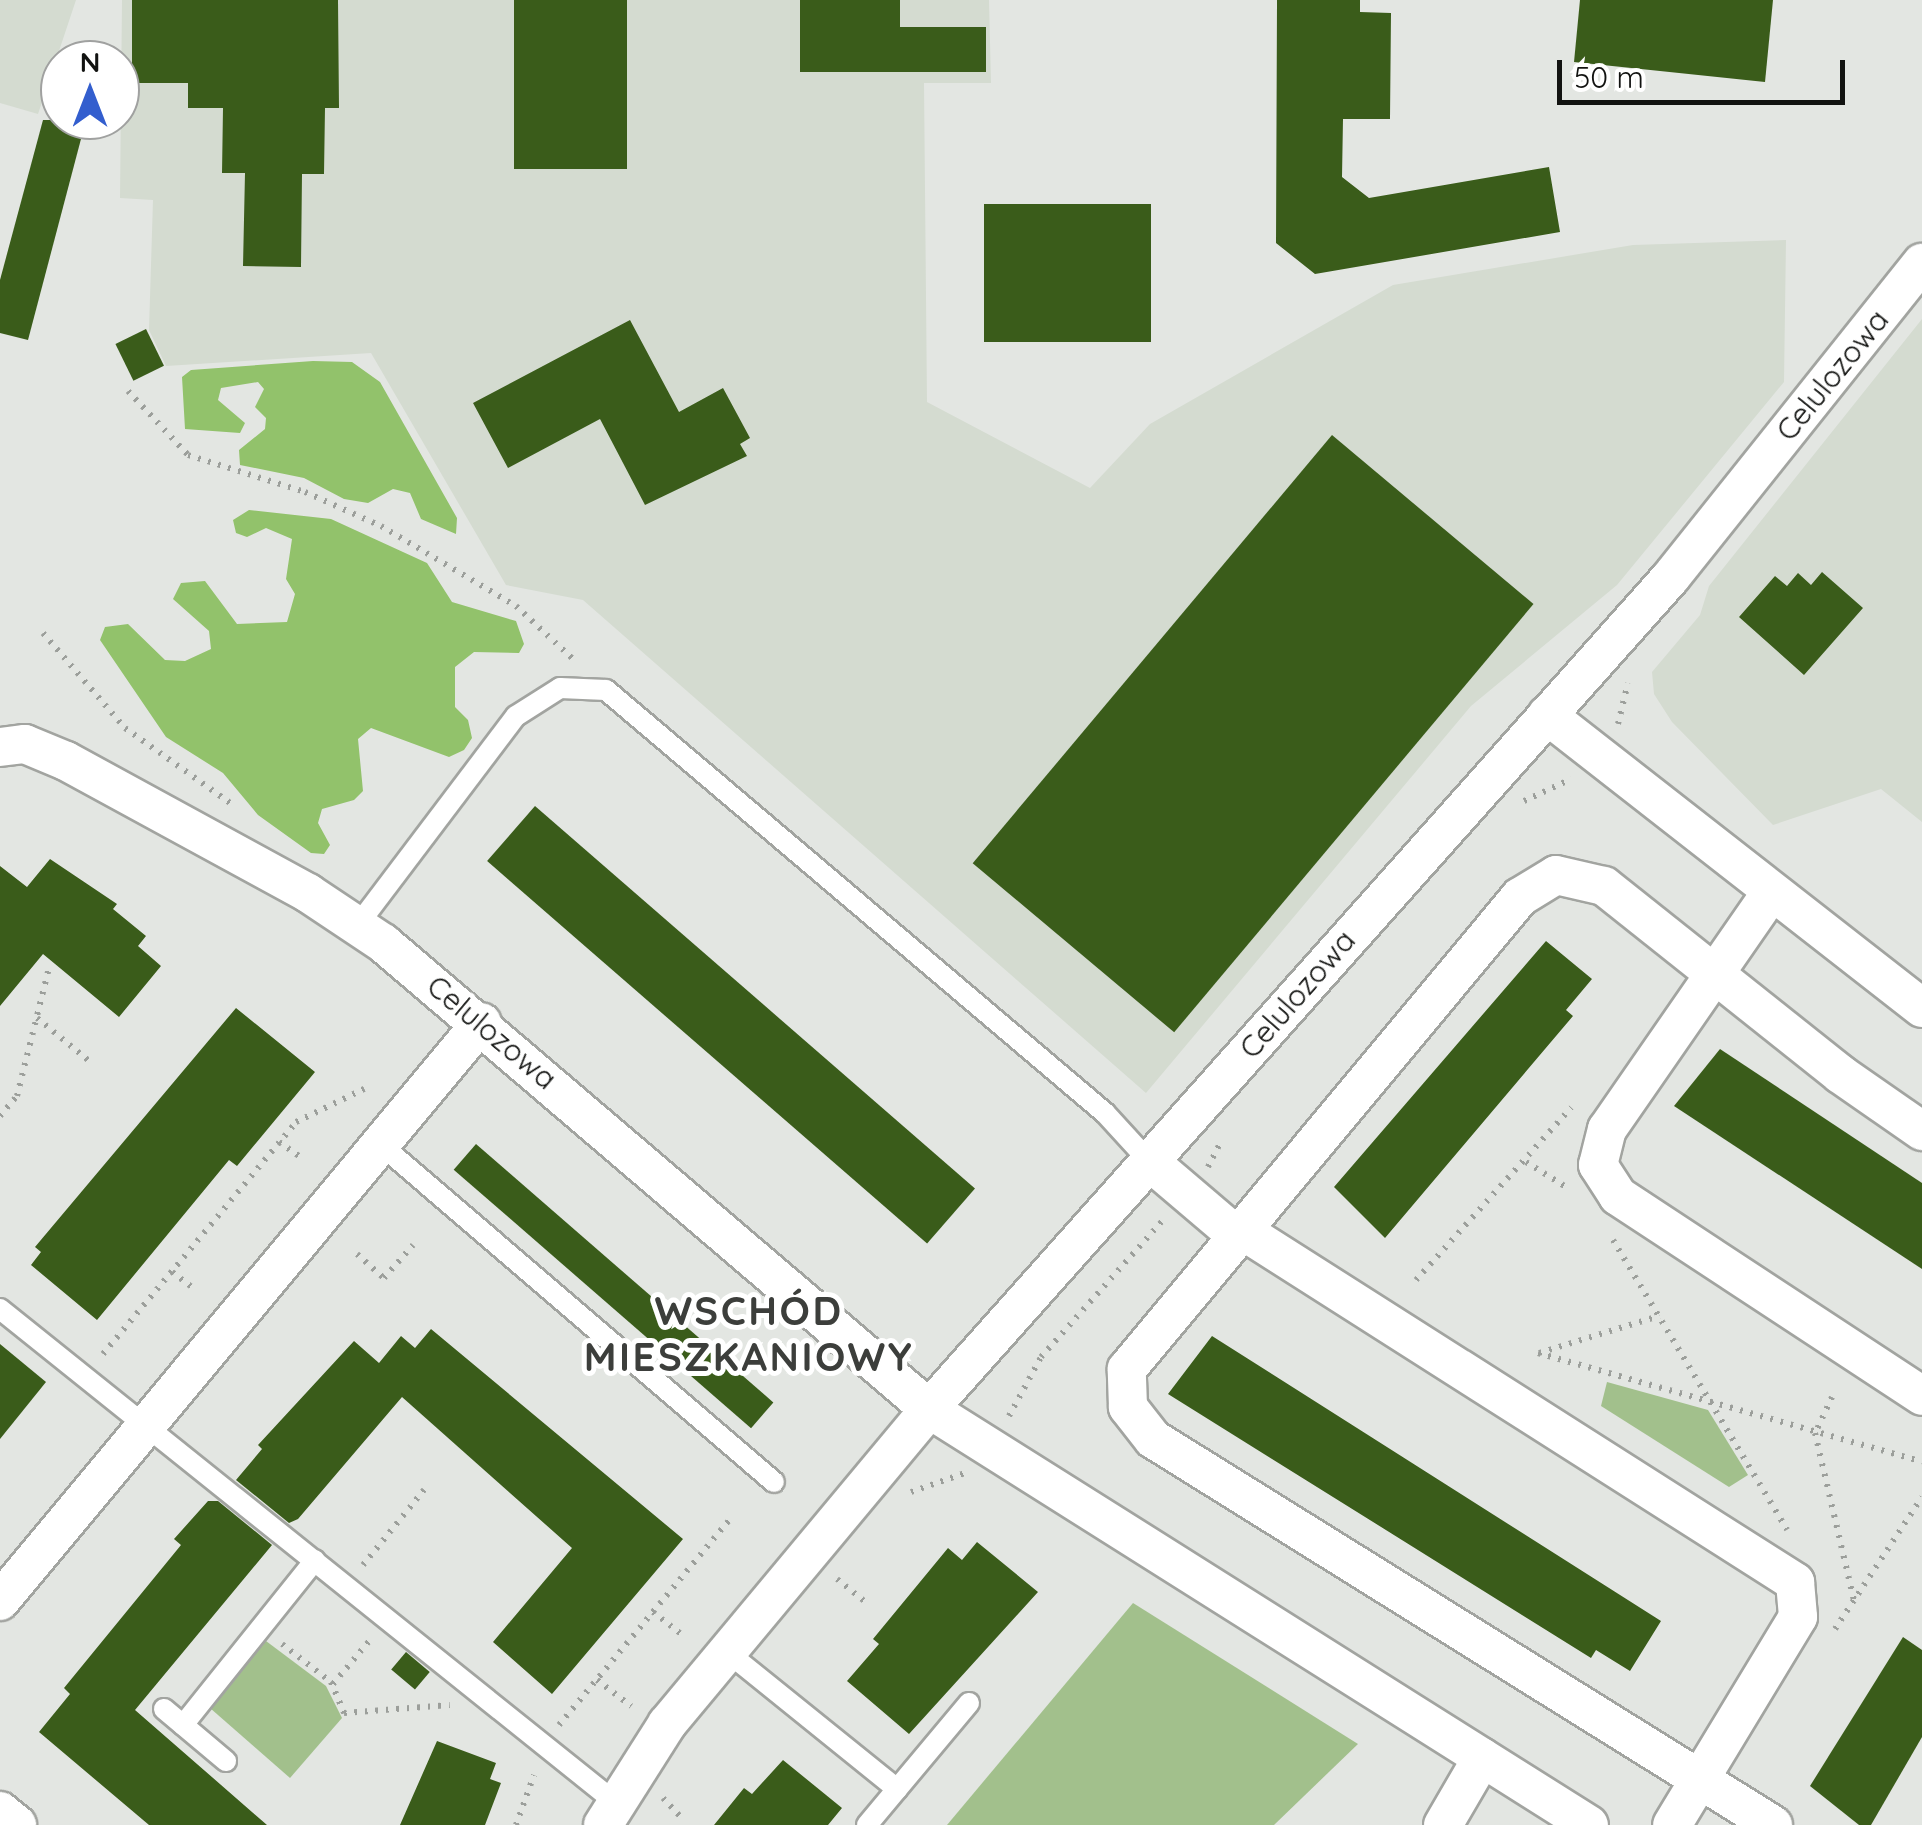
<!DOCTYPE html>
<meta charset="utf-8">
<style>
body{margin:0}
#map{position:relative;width:1922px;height:1825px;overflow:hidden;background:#e3e6e2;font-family:Quicksand,sans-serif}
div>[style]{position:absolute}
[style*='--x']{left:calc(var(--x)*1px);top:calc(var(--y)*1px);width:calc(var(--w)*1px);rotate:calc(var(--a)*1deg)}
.built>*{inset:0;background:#d4dbd0}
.green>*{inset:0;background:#a2c08c}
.forest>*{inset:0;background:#92c26b}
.building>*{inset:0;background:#3a5c1a;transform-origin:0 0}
.path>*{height:6px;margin-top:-3px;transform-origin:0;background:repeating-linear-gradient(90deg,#9c9f9b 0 2.5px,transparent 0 10.5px)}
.roads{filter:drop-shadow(2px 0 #a2a4a0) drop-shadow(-2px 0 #a2a4a0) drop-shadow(0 2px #a2a4a0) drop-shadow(0 -2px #a2a4a0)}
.service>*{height:20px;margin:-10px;padding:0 10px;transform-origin:10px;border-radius:10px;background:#fff}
.minor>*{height:38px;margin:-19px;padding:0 19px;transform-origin:19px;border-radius:19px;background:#fff}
span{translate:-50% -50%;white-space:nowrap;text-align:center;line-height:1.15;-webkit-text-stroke:10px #fff;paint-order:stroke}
.street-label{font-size:30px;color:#121311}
.district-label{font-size:40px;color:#3c3e3b;font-weight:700;letter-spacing:2.5px}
.north{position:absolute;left:40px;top:40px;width:100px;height:100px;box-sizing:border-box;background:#fff;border:2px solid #a0a1a0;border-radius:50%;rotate:0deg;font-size:28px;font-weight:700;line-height:40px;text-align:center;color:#121311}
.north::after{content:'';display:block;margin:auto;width:35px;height:45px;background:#335ece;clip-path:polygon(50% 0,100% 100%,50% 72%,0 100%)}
.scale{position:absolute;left:1557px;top:60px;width:288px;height:45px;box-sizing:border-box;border:5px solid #121311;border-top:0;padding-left:12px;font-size:30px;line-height:35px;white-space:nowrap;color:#121311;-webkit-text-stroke:8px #fff;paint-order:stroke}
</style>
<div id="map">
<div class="built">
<i style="clip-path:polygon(0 0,76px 0,38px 114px,0 103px)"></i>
<i style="clip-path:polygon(122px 0,989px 0,991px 83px,924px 83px,927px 402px,1090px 488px,1150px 424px,1393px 285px,1633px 245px,1786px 240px,1784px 382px,1617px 585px,1471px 706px,1146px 1093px,583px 600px,506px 585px,371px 353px,166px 366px,149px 330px,153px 200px,120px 198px)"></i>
<i style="clip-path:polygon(1922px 319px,1922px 822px,1881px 789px,1773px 825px,1672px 722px,1654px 694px,1652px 672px,1700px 615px,1709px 586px)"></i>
</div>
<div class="green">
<i style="clip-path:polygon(1607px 1382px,1708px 1410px,1748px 1475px,1729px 1487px,1601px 1406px)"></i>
<i style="clip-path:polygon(1133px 1603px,1358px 1744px,1274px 1825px,947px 1825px)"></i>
<i style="clip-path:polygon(266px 1641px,326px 1686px,342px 1718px,290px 1778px,210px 1708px)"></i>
</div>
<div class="forest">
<i style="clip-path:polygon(313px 361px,352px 362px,380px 382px,457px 518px,456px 534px,421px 519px,410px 493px,393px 489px,368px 503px,344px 499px,304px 478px,240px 465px,239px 450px,265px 429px,266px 418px,255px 407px,264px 389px,258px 382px,221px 388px,218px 400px,245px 423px,240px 433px,185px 429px,182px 377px,191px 370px)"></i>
<i style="clip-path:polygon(249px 510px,331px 519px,427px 563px,452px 602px,516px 621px,524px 644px,519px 653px,474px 652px,455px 667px,455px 707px,468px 720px,472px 738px,464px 750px,449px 757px,371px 728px,358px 739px,363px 791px,354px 800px,322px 809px,318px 823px,330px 845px,324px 854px,311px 853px,258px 815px,223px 773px,166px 737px,100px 640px,105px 627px,128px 624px,165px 660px,185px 661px,211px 649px,209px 631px,173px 599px,181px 583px,205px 581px,237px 624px,287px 622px,295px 594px,286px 579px,292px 539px,266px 528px,247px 537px,236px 533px,233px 520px)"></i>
</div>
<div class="building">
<i style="clip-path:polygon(132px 0,338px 0,339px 108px,325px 108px,324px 174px,302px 174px,301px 267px,243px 266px,245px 173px,222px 173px,223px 108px,188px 108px,188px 83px,132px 83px)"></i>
<i style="left:514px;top:0;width:113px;height:169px"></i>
<i style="clip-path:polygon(800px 0,900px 0,900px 27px,986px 27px,986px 72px,800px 72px)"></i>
<i style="clip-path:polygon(1277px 0,1360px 0,1360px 12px,1391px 13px,1390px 119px,1343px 119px,1342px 177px,1369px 198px,1549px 167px,1560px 232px,1315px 274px,1276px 243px)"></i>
<i style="clip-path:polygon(1580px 0,1773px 0,1765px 82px,1574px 62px)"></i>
<i style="clip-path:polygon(43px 120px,86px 120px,28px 340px,0 333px,0 280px)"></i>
<i style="left:984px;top:204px;width:167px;height:138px"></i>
<i style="clip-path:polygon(630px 320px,679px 412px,723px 388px,750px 438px,740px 444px,747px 456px,645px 505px,600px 419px,508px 468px,473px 403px)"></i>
<i style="left:146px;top:329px;width:41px;height:34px;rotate:64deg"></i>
<i style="left:1332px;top:435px;width:263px;height:559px;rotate:40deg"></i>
<i style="clip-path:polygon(1822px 572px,1863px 608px,1804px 675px,1739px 617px,1775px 576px,1787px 586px,1798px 573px,1811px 585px)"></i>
<i style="left:535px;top:806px;width:583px;height:73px;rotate:41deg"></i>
<i style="clip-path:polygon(50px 859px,117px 904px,113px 909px,146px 936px,138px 946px,161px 966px,119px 1017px,43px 954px,0 1006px,0 866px,27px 887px)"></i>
<i style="clip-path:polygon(1546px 941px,1592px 979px,1566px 1010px,1573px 1016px,1385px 1238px,1334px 1187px)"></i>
<i style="clip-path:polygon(236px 1008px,315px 1072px,237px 1166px,229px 1160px,97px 1320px,31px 1265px,41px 1252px,35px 1247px)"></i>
<i style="clip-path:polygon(1720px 1049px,1922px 1183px,1922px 1269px,1674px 1106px)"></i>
<i style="left:476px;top:1144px;width:394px;height:34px;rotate:41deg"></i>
<i style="clip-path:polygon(431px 1329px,683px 1539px,552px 1694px,493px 1642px,572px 1548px,402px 1397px,298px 1519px,289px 1523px,236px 1480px,262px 1449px,258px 1445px,354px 1341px,379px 1363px,401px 1336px,415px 1348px)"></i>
<i style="clip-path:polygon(1212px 1336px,1661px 1621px,1630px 1671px,1596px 1650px,1591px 1658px,1168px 1394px)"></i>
<i style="clip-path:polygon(0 1344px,46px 1382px,0 1439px)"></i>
<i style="clip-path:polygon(208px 1501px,218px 1501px,272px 1545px,135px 1710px,267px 1825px,149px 1825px,39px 1732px,70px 1694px,64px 1688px,181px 1545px,174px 1539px)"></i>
<i style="clip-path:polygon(977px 1542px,1038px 1592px,909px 1734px,847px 1681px,879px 1644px,873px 1639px,948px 1548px,962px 1560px)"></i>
<i style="clip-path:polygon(1903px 1637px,1922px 1650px,1922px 1737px,1871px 1825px,1859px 1825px,1810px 1786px)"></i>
<i style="left:406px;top:1652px;width:31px;height:23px;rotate:40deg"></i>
<i style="clip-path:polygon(437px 1741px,496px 1763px,490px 1779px,501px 1783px,485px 1825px,400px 1825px)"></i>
<i style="clip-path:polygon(783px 1760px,842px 1808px,828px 1825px,714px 1825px,744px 1788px,752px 1794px)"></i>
</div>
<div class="path">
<i style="--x:128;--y:391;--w:88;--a:46.8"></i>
<i style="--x:188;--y:455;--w:123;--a:17.5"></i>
<i style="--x:305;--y:492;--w:83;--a:24.1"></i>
<i style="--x:381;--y:526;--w:157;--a:30.7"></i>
<i style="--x:516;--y:606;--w:78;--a:42.9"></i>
<i style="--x:43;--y:633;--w:125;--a:49.2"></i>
<i style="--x:125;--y:728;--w:133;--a:35.5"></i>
<i style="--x:1618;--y:724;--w:42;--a:-76.3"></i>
<i style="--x:1524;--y:801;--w:52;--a:-25.1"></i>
<i style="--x:37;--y:1018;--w:66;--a:39.5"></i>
<i style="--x:0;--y:1116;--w:26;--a:-50"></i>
<i style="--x:17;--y:1096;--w:132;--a:-76"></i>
<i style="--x:279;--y:1142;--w:24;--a:35"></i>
<i style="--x:1526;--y:1162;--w:47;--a:32"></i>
<i style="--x:1208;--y:1167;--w:27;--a:-63"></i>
<i style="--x:1613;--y:1240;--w:338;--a:59"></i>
<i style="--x:357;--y:1254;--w:36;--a:42"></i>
<i style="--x:384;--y:1278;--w:44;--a:-48.7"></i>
<i style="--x:172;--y:1272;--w:25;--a:37"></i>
<i style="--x:1416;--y:1280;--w:232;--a:-48"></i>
<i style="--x:1538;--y:1353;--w:399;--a:15.8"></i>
<i style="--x:1539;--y:1353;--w:126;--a:-17.1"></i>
<i style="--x:103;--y:1354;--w:302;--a:-50.2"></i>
<i style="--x:296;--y:1122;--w:76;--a:-25.9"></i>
<i style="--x:1832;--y:1397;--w:40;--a:115"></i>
<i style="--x:1815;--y:1433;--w:171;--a:76.9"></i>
<i style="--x:1009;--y:1416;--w:67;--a:-61.5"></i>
<i style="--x:1041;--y:1357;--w:185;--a:-48.3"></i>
<i style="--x:911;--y:1492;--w:57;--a:-19.4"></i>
<i style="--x:363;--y:1565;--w:97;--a:-50.9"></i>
<i style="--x:837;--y:1579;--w:35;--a:39"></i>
<i style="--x:653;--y:1612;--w:41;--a:38"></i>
<i style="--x:1835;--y:1629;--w:158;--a:-56.6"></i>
<i style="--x:282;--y:1644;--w:62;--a:37.8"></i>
<i style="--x:331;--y:1682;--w:34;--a:67"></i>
<i style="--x:344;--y:1713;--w:106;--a:-4.3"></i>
<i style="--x:597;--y:1680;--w:43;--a:37.4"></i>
<i style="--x:333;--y:1684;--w:57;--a:-49.9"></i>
<i style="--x:559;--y:1725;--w:268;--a:-50.3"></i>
<i style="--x:663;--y:1798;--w:26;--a:47"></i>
<i style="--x:516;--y:1825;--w:53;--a:-70.2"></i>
</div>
<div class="roads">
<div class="service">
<i style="--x:357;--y:926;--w:263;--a:-52.9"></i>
<i style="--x:516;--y:716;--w:52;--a:-32.5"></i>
<i style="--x:560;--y:688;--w:46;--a:2.5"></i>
<i style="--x:606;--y:690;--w:654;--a:40.29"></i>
<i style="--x:1105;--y:1113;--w:65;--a:47.5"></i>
<i style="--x:380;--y:1144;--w:519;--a:40.63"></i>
<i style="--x:0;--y:1309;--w:788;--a:38.72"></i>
<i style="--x:726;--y:1651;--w:220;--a:38.9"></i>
<i style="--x:164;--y:1709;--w:81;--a:40"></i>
<i style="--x:183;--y:1725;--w:211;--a:-51.3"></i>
<i style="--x:867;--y:1825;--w:159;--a:-50.1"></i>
</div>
<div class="minor">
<i style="--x:1547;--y:715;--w:476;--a:38"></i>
<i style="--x:0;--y:747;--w:25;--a:-7"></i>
<i style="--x:25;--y:744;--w:44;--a:22.5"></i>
<i style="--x:66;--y:761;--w:276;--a:28.6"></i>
<i style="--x:308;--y:893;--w:90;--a:33.7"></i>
<i style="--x:383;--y:943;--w:718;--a:40.48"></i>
<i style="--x:929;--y:1409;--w:780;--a:32.22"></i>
<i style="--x:1770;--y:894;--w:286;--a:124.7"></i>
<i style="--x:1607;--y:1129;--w:37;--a:104"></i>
<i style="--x:1598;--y:1165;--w:37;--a:57"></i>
<i style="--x:1618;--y:1196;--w:364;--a:33.3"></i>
<i style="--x:1149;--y:1161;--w:114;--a:40.4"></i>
<i style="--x:1240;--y:1229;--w:658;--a:32.46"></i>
<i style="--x:1795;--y:1582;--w:35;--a:85"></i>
<i style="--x:1798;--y:1617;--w:243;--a:121.2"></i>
<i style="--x:0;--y:1601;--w:753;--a:-50.22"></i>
<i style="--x:0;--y:1811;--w:22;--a:39"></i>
<i style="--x:603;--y:1825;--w:120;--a:-57.6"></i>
<i style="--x:667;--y:1724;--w:410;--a:-50.2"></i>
<i style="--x:929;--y:1409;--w:1115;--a:-48.27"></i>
<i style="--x:1671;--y:577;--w:402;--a:-51.4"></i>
<i style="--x:1443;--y:1825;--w:78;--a:-59.8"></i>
<i style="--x:1773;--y:1825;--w:730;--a:-148.09"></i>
<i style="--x:1153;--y:1439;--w:41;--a:-128"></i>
<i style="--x:1128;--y:1407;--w:38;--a:-92"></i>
<i style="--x:1127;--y:1369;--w:614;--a:-50.22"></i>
<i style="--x:1520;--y:897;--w:42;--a:-31.4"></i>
<i style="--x:1556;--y:875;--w:49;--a:12.9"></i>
<i style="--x:1604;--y:886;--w:302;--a:38.5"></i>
<i style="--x:1840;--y:1074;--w:100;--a:34.8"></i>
</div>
</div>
<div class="street-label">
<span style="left:1832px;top:375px;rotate:-51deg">Celulozowa</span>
<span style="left:1297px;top:994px;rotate:-49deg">Celulozowa</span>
<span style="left:492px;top:1032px;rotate:40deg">Celulozowa</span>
</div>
<div class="district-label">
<span style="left:749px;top:1333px">WSCHÓD<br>MIESZKANIOWY</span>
</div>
<div class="north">N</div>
<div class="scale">50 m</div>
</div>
